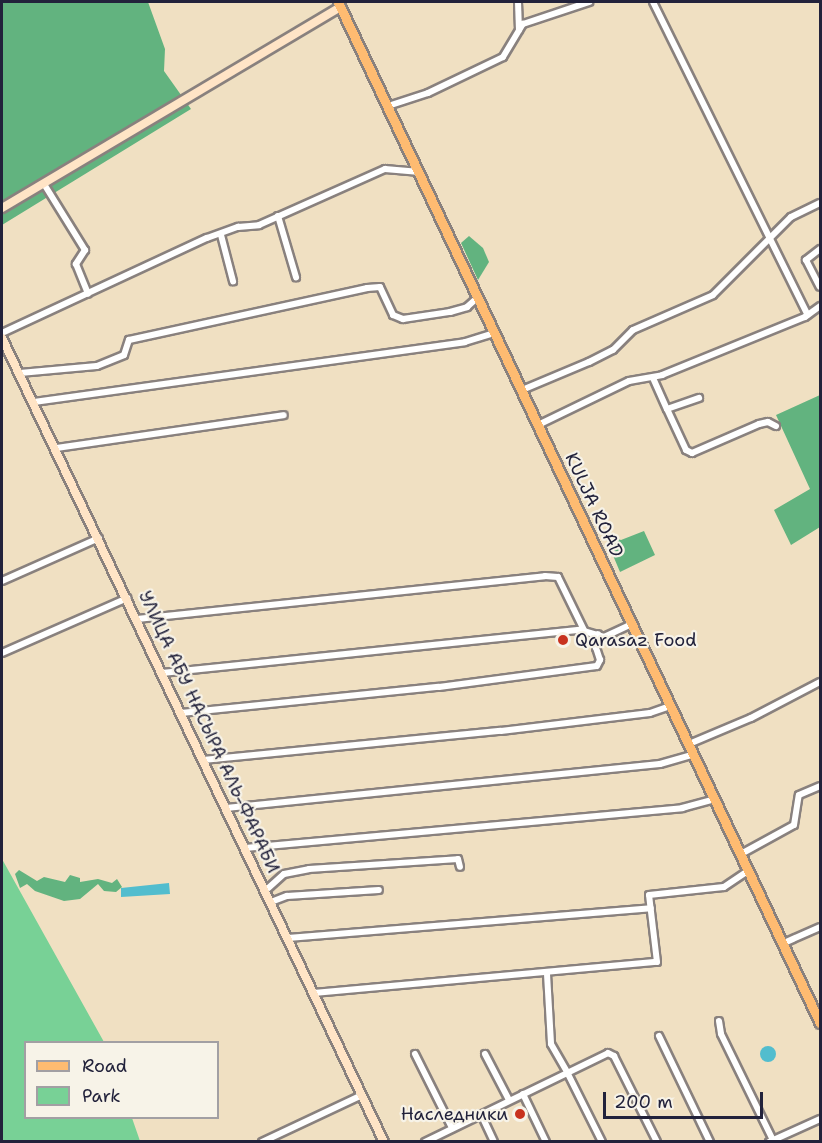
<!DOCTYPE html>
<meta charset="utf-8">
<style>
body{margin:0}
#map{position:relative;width:822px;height:1143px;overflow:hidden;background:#f0e0c2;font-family:"Shantell Sans",sans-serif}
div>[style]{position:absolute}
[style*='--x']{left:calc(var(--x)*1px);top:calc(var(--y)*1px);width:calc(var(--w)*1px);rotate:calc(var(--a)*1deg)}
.green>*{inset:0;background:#78d196}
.forest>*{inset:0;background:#62b37f}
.water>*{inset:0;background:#52bdce}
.round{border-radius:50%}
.roads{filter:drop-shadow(2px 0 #89817e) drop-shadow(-2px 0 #89817e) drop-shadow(0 2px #89817e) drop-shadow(0 -2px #89817e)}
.street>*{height:6px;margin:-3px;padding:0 3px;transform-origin:3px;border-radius:3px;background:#fff}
.secondary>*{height:8px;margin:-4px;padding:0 4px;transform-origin:4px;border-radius:4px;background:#ffe4c6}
.primary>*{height:9px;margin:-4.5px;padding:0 4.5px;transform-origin:4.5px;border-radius:4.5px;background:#febb71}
.dots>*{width:16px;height:16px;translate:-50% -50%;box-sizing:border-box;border:3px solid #f7f3e8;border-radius:50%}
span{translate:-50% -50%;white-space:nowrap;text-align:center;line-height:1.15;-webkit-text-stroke:4.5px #f7f3e8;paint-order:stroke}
.street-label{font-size:18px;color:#22223b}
.poi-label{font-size:18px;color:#22223b}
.left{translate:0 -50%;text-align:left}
.right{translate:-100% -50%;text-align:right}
.frame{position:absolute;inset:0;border:3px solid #22223b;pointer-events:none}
.legend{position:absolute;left:24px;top:1041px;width:195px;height:78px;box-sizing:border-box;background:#f7f3e8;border:2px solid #a29fa3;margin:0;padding:8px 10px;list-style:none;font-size:18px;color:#22223b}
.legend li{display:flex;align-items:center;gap:12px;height:30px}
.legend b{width:30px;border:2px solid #a29fa3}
.scale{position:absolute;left:603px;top:1092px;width:160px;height:27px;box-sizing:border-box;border:3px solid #22223b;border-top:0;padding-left:8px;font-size:18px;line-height:21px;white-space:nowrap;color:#22223b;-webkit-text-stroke:4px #f7f3e8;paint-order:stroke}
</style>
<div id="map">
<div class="green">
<i style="clip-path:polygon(2px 859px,104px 1042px,26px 1042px,26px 1118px,132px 1118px,140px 1141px,2px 1141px)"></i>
</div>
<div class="forest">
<i style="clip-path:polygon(2px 2px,148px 2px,165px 49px,164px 71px,191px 109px,2px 225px)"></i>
<i style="clip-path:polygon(469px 236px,483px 248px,489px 262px,478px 280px,461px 243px)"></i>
<i style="clip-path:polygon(820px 395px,820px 527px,791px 545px,774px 510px,810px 489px,776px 415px)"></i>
<i style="clip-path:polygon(644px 531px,655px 555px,620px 572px,604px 534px,621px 540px)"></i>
<i style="clip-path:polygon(19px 870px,37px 881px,44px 877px,65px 882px,70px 875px,80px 878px,80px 882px,98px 879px,112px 883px,117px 879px,122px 887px,116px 892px,104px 891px,98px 884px,80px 899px,64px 901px,35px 891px,27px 884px,20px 888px,15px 874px)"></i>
</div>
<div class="water">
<i style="clip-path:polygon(169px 883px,170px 894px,121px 897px,121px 888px)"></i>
<i class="round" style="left:760px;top:1046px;width:16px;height:16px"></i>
</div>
<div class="roads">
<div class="street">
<i style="--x:518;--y:2;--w:28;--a:88"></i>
<i style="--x:653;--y:2;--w:349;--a:63.7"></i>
<i style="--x:388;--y:106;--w:42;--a:-18"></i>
<i style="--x:428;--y:93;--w:83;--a:-25.6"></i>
<i style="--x:503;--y:57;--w:39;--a:-59"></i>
<i style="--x:523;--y:24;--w:70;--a:-18.4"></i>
<i style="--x:44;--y:184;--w:78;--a:58.2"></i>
<i style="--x:85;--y:250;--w:17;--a:123"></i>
<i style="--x:76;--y:264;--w:32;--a:68"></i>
<i style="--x:278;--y:216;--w:64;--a:73.6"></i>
<i style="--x:221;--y:235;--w:48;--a:75.4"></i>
<i style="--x:820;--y:249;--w:18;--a:142"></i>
<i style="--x:806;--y:260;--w:30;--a:63"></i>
<i style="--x:2;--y:333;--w:226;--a:-24.9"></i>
<i style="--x:207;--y:238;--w:33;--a:-20"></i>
<i style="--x:238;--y:227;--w:21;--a:-5"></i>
<i style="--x:259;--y:225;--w:138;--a:-24"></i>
<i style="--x:385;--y:169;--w:32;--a:5"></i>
<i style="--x:20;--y:373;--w:77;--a:-5.2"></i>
<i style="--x:97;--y:366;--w:29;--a:-22"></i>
<i style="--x:124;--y:355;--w:16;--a:-72"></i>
<i style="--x:129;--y:340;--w:244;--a:-12.3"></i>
<i style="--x:367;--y:288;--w:13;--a:-4"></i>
<i style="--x:380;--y:287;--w:31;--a:65"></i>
<i style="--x:393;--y:315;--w:11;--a:22"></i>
<i style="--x:403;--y:319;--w:48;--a:-8.5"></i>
<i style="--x:450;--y:312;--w:18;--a:-16"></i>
<i style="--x:467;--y:307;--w:15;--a:-42"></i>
<i style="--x:653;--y:378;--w:34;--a:66"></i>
<i style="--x:667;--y:409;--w:34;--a:-19"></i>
<i style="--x:522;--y:390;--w:73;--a:-22.7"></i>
<i style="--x:589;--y:362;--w:27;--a:-27"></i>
<i style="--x:613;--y:350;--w:28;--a:-45"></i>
<i style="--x:633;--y:330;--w:87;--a:-23.6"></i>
<i style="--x:713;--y:295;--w:110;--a:-45"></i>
<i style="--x:791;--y:217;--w:32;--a:-26"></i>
<i style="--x:34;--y:402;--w:435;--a:-7.9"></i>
<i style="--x:465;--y:342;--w:31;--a:-17"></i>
<i style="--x:667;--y:409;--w:45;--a:65.1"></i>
<i style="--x:686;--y:450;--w:7;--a:27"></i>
<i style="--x:692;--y:453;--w:73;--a:-23.4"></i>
<i style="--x:759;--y:424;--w:9;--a:-13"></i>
<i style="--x:768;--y:422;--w:9;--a:27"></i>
<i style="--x:538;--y:425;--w:101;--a:-25.8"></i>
<i style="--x:629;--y:381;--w:34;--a:-10"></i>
<i style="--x:662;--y:375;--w:154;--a:-22.1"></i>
<i style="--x:805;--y:317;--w:19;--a:-36"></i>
<i style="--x:56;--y:448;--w:230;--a:-8.2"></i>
<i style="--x:2;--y:581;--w:106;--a:-23.9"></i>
<i style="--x:137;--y:619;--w:410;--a:-6"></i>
<i style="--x:545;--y:576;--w:13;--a:4"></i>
<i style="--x:558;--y:577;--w:59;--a:63.9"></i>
<i style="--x:2;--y:653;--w:137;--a:-23.7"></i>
<i style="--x:162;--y:673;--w:420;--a:-5.9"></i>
<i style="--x:580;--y:630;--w:25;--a:16"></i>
<i style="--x:604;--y:637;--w:31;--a:-25"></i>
<i style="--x:181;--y:713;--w:259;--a:-5.8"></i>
<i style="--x:439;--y:687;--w:159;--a:-7.6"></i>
<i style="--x:597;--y:666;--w:7;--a:-63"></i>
<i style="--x:600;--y:660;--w:13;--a:-108"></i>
<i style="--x:596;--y:648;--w:14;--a:-82"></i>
<i style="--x:689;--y:744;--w:67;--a:-22.8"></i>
<i style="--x:751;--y:718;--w:78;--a:-27.6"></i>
<i style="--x:203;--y:760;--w:299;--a:-5.6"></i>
<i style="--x:501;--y:731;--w:150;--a:-6.9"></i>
<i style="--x:650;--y:713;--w:21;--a:-19"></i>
<i style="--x:226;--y:808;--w:436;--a:-5.8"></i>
<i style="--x:660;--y:764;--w:35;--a:-16"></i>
<i style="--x:245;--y:848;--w:439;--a:-5.2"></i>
<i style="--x:682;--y:808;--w:34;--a:-15"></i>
<i style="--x:741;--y:854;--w:60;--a:-28.7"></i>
<i style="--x:794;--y:825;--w:30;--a:-81"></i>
<i style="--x:799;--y:795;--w:23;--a:-23"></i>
<i style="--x:265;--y:891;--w:25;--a:-42"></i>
<i style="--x:284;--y:874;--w:25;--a:-11"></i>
<i style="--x:309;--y:869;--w:149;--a:-3.8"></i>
<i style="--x:458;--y:859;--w:8;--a:76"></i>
<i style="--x:271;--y:902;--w:17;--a:-21"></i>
<i style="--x:287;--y:896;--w:92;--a:-3.7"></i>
<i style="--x:288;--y:938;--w:364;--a:-4.7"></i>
<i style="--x:784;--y:943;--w:39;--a:-24"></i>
<i style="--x:547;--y:974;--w:70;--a:86.7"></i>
<i style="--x:551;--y:1044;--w:32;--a:60"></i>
<i style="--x:314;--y:993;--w:344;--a:-5.2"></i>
<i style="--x:657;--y:962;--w:67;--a:-96.8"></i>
<i style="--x:649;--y:895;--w:75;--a:-6.1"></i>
<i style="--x:724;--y:887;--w:30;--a:-34"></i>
<i style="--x:719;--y:1021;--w:13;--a:81"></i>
<i style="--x:721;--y:1034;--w:118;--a:63.9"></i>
<i style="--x:659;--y:1036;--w:118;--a:64.3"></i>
<i style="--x:415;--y:1054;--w:83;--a:63.4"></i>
<i style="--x:485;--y:1054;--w:52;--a:62.4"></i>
<i style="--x:567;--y:1072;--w:78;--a:63.4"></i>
<i style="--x:523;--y:1094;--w:53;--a:64.4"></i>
<i style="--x:481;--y:1114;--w:31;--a:65"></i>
<i style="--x:262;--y:1142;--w:110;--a:-25.2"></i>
<i style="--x:425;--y:1142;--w:203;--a:-25.9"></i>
<i style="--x:608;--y:1053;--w:7;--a:27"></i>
<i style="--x:614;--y:1056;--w:96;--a:63.4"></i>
<i style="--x:769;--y:1142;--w:56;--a:-24.3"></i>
</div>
<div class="secondary">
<i style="--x:2;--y:208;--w:394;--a:-30.7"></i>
<i style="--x:2;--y:338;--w:890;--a:64.59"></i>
</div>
<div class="primary">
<i style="--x:338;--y:2;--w:1129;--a:64.73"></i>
</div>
</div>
<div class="dots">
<i style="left:563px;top:640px;background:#c8321e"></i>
<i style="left:520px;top:1114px;background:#c8321e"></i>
</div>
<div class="street-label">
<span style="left:594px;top:505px;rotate:65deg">KULJA ROAD</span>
<span style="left:209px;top:732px;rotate:65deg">УЛИЦА АБУ НАСЫРА АЛЬ-ФАРАБИ</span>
</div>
<div class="poi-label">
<span class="left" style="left:575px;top:640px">Qarasaz Food</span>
<span class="right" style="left:508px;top:1114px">Наследники</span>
</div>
<div class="frame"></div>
<ul class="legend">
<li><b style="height:8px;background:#febb71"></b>Road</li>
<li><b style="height:16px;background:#78d196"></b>Park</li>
</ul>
<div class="scale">200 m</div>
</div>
